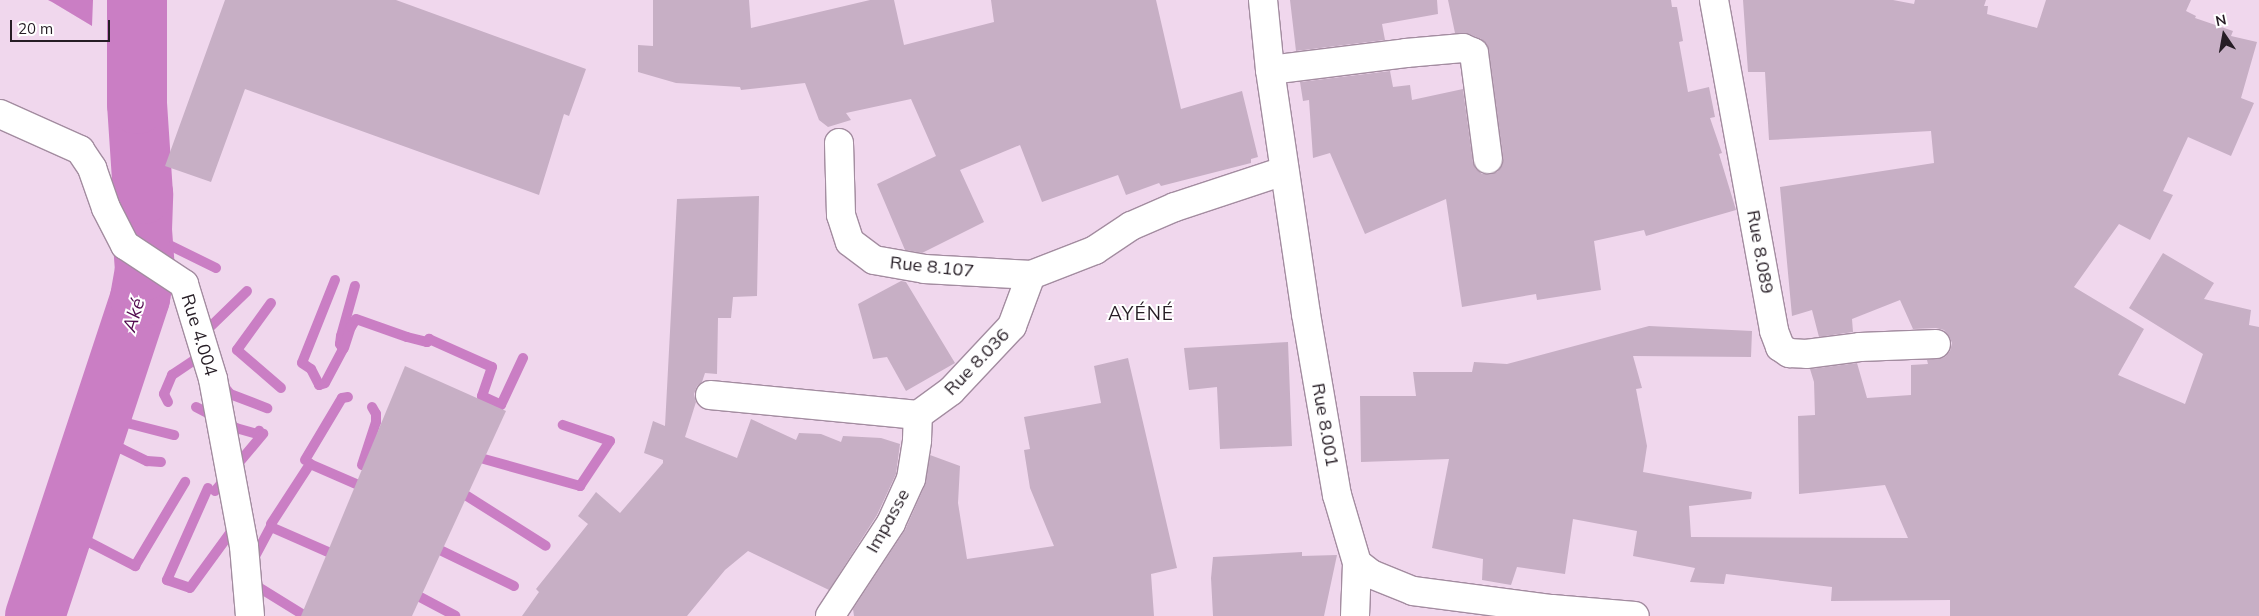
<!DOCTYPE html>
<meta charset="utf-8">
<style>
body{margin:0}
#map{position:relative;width:2259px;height:616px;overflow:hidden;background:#f0d7ed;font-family:Mulish,sans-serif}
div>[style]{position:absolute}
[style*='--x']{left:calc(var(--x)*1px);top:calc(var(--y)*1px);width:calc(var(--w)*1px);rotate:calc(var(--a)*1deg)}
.water>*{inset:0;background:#ca7ec4}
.stream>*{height:10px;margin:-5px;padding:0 5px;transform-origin:5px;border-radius:5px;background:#ca7ec4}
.river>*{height:60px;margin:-30px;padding:0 30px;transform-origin:30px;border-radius:30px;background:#ca7ec4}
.building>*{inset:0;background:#c7afc5}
.roads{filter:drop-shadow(1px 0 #a38ca0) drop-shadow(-1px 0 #a38ca0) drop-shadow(0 1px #a38ca0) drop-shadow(0 -1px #a38ca0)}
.minor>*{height:28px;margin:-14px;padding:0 14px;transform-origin:14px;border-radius:14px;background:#fff}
span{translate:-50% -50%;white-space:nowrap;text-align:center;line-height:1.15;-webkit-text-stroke:4px #fff;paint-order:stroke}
.street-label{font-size:18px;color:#261d25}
.neighbourhood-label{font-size:19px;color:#261d25;letter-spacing:1px}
.water-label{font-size:19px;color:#510a4e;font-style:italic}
.north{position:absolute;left:2199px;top:10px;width:50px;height:50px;-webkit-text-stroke:4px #fff;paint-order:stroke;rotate:348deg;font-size:14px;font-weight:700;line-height:20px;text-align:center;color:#261d25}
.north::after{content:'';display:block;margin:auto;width:18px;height:22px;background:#261d25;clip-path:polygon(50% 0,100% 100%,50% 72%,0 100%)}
.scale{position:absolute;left:10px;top:20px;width:100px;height:22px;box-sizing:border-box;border:2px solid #261d25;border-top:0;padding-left:6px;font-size:15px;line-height:18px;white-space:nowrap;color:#261d25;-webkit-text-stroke:4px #fff;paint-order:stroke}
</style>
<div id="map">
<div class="water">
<i style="clip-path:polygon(48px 0,93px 0,92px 26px,52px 2px)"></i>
</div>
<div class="stream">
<i style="--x:163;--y:242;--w:59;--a:26.1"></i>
<i style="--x:335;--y:280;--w:89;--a:111.7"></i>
<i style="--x:302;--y:363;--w:11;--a:34"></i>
<i style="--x:311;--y:369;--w:18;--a:63"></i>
<i style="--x:319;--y:385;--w:6;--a:-18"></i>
<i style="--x:325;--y:383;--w:38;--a:-62"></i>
<i style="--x:343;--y:349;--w:6;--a:-121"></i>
<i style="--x:340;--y:344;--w:8;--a:-83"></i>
<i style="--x:341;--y:336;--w:52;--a:-74.4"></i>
<i style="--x:271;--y:303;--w:58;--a:125.9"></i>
<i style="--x:237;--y:350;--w:58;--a:40.8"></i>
<i style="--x:202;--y:320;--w:11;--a:49"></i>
<i style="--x:209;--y:328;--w:53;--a:-44.2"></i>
<i style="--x:344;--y:348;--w:22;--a:-72"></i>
<i style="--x:351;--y:327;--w:9;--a:-58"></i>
<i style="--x:356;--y:319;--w:54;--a:19.4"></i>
<i style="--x:407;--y:337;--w:21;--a:14"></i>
<i style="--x:427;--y:342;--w:4;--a:-56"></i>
<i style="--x:429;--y:339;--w:69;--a:24"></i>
<i style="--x:492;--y:367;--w:31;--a:109"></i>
<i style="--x:482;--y:396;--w:21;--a:25"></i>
<i style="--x:501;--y:405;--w:52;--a:-64.9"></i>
<i style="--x:222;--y:384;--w:13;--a:51"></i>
<i style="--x:230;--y:394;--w:40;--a:21"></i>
<i style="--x:168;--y:402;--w:9;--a:-117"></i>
<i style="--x:164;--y:394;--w:21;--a:-67"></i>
<i style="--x:172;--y:375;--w:29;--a:-34"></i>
<i style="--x:196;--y:407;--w:45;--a:27.7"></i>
<i style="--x:236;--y:428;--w:22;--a:16"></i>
<i style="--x:257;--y:434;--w:4;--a:-56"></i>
<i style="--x:119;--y:421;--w:57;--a:14.3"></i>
<i style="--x:111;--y:447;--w:11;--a:10"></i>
<i style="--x:122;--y:449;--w:28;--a:26"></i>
<i style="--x:147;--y:461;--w:14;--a:4"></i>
<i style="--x:484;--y:459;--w:100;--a:15.7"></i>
<i style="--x:580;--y:486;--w:54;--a:-56.3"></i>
<i style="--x:610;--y:441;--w:50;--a:-161.2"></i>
<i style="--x:305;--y:460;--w:72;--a:-59.2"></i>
<i style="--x:342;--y:398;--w:6;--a:-9"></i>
<i style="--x:362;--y:465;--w:45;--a:-72"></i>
<i style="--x:376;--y:422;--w:8;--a:-90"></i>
<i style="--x:376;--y:414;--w:8;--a:-120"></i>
<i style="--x:208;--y:488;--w:101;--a:114"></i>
<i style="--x:167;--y:580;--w:24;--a:19"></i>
<i style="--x:190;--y:588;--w:78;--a:-53.9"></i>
<i style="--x:215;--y:491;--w:75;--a:-49.9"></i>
<i style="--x:467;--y:496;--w:93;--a:32.3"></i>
<i style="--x:271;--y:524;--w:72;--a:-57"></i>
<i style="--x:310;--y:464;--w:50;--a:23.5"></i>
<i style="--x:83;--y:539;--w:59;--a:27.4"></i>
<i style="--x:135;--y:566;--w:98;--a:-59.2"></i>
<i style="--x:442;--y:551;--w:80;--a:25.9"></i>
<i style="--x:252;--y:562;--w:40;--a:-62"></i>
<i style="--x:271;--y:527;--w:62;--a:23.7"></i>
<i style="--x:250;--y:582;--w:61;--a:31.6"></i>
<i style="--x:420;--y:597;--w:40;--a:28"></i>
</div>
<div class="river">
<i style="--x:35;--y:616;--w:335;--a:-71.7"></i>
<i style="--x:140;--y:298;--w:28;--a:-80"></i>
<i style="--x:145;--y:270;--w:40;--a:-94.3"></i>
<i style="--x:142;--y:230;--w:36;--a:-88"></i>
<i style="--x:143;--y:194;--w:90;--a:-93.8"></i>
<i style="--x:137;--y:104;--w:104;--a:-90"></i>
</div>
<div class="building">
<i style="clip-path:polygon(225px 0,396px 0,586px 69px,569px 116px,564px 114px,539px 195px,245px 89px,211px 182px,165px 166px)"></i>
<i style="clip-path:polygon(653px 0,749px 0,751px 28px,870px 0,894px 0,904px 45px,994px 22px,991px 0,1156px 0,1181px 109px,1242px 91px,1258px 157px,1251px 159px,1251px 163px,1161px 186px,1159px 183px,1126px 195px,1118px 175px,1042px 202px,1020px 145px,960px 170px,984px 222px,922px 253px,905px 250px,877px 184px,936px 156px,911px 99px,846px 113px,851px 120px,828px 127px,819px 120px,805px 83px,741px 90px,740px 87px,676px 83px,638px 72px,638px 45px,653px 46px)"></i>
<i style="clip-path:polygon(1290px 0,1437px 0,1438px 14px,1382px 24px,1385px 40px,1296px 51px)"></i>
<i style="clip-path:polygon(1448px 0,1671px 0,1672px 7px,1677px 7px,1683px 41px,1679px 42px,1688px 92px,1709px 87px,1715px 117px,1710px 118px,1722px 153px,1719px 154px,1736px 210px,1646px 236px,1644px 230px,1594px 241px,1601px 290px,1537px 300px,1536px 294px,1462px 307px,1446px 199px,1365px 234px,1330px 153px,1313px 158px,1309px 100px,1303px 101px,1300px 82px,1390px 71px,1393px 87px,1410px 85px,1412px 100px,1463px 89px,1473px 162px,1476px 169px,1482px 174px,1491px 174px,1497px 172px,1502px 165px,1503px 157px,1489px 51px,1481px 39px,1469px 34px,1455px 33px)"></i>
<i style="clip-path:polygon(1743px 0,1893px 0,1914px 4px,1915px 0,1986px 0,1984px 6px,1988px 6px,1987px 14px,2037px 28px,2046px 0,2191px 0,2186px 11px,2196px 16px,2195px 18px,2233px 31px,2231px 36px,2257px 42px,2241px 98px,2254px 103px,2231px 156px,2188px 137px,2163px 191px,2173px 195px,2150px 240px,2119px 224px,2074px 287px,2144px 329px,2118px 375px,2185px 404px,2203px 354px,2129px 308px,2163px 253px,2214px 283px,2204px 299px,2251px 310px,2249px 325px,2259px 327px,2259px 616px,1950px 616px,1950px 600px,1831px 601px,1832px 587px,1726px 574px,1724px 584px,1690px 582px,1695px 568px,1633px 556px,1637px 531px,1573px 519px,1565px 574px,1517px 567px,1511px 585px,1482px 580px,1483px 559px,1432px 548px,1449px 459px,1361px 462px,1360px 396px,1416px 396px,1413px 372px,1472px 372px,1474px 362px,1507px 364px,1649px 326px,1752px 331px,1751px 357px,1633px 356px,1642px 388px,1636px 389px,1647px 446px,1643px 472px,1752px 492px,1751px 499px,1689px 506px,1691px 537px,1908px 538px,1885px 485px,1799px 494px,1798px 416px,1815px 415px,1814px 382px,1810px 369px,1857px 363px,1867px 398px,1911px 395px,1911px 365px,1928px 364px,1927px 360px,1945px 357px,1950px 351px,1952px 343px,1949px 336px,1944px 330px,1936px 328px,1913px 329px,1900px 300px,1852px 319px,1853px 332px,1819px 337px,1812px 310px,1792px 316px,1780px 187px,1934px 163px,1931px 131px,1769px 140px,1765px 72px,1748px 72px)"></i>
<i style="clip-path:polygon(759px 196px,757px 296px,733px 297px,731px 318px,718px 318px,717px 374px,705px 373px,702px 382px,697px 386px,694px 394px,696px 402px,685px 437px,737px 458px,751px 419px,796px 440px,799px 433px,821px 434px,841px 442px,843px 436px,881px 438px,900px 444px,896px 474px,877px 515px,829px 590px,748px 551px,725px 570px,687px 616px,522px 616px,539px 592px,536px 589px,588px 524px,578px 516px,596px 492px,620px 513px,663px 463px,663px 460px,644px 453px,653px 421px,665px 426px,677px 199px)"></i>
<i style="clip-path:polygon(901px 281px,906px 282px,955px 363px,906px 391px,887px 357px,873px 359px,858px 304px)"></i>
<i style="clip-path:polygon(1288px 342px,1292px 446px,1220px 449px,1217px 387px,1189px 390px,1184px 348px)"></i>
<i style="clip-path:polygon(1128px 358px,1177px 568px,1151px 574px,1154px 616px,854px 616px,853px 609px,905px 530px,925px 485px,930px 455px,960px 466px,958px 503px,967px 559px,1054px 546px,1030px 488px,1024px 450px,1030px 449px,1024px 417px,1101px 403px,1094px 366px)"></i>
<i style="clip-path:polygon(405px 366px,506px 411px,412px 616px,301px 616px)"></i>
<i style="clip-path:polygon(1302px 552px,1302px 556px,1337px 555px,1324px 616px,1213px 616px,1211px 578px,1213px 557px)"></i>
</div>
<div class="roads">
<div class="minor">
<i style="--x:1263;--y:0;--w:70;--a:84.3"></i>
<i style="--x:1270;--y:70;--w:247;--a:81.6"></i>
<i style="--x:1306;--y:314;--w:184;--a:80.3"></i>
<i style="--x:1337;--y:495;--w:71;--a:73.6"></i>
<i style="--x:1357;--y:563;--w:18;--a:38"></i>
<i style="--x:1371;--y:574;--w:45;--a:22"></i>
<i style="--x:1413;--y:591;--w:140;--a:7.4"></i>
<i style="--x:1552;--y:609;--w:83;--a:4.8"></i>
<i style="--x:1714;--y:0;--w:336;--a:79.7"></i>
<i style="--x:1774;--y:331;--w:17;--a:69"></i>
<i style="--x:1780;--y:347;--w:11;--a:34"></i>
<i style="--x:1789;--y:353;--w:17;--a:3"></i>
<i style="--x:1806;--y:354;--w:54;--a:-7.4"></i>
<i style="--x:1860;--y:347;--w:76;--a:-2.3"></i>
<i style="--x:1270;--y:70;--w:137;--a:-7.1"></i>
<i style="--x:1406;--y:53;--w:57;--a:-5"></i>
<i style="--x:1463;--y:48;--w:10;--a:24"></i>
<i style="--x:1472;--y:52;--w:2;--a:27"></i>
<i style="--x:1474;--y:53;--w:107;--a:82.5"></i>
<i style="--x:0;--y:114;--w:88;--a:24.2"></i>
<i style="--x:80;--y:150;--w:22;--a:56"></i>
<i style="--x:92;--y:168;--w:42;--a:70.7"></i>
<i style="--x:106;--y:208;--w:42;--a:62.8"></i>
<i style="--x:125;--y:245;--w:71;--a:33.5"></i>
<i style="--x:184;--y:284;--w:99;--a:73"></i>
<i style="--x:213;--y:379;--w:170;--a:79.5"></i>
<i style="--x:244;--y:546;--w:70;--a:85.1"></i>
<i style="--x:839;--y:143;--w:72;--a:88.4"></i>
<i style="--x:841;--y:215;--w:28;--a:72"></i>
<i style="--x:850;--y:242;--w:30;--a:37"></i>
<i style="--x:874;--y:260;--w:52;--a:10"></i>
<i style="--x:925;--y:269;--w:106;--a:3.2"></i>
<i style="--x:710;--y:395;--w:209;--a:5.5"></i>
<i style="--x:918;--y:415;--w:41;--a:-36"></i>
<i style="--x:951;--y:391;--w:89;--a:-46.8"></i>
<i style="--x:1012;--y:326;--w:54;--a:-69.6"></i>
<i style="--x:1031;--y:275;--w:69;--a:-21.3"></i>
<i style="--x:1095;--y:250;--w:43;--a:-33.7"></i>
<i style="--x:1131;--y:226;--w:48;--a:-23.4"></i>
<i style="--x:1175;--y:207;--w:115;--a:-18.3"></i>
<i style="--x:830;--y:616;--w:111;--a:-56.7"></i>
<i style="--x:891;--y:523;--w:48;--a:-65.6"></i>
<i style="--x:911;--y:479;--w:39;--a:-81"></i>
<i style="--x:917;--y:440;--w:25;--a:-88"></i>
<i style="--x:1355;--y:616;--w:53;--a:-87.8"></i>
</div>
</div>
<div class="street-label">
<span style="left:1760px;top:252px;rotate:80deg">Rue 8.089</span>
<span style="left:932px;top:267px;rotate:6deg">Rue 8.107</span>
<span style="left:199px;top:335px;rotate:73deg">Rue 4.004</span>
<span style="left:977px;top:362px;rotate:-46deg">Rue 8.036</span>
<span style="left:1325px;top:425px;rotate:80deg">Rue 8.001</span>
<span style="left:888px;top:521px;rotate:-61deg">Impasse</span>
</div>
<div class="neighbourhood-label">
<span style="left:1141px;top:314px">AYÉNÉ</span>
</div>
<div class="water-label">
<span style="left:134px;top:315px;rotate:-73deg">Aké</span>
</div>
<div class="north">N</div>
<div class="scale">20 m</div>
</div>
